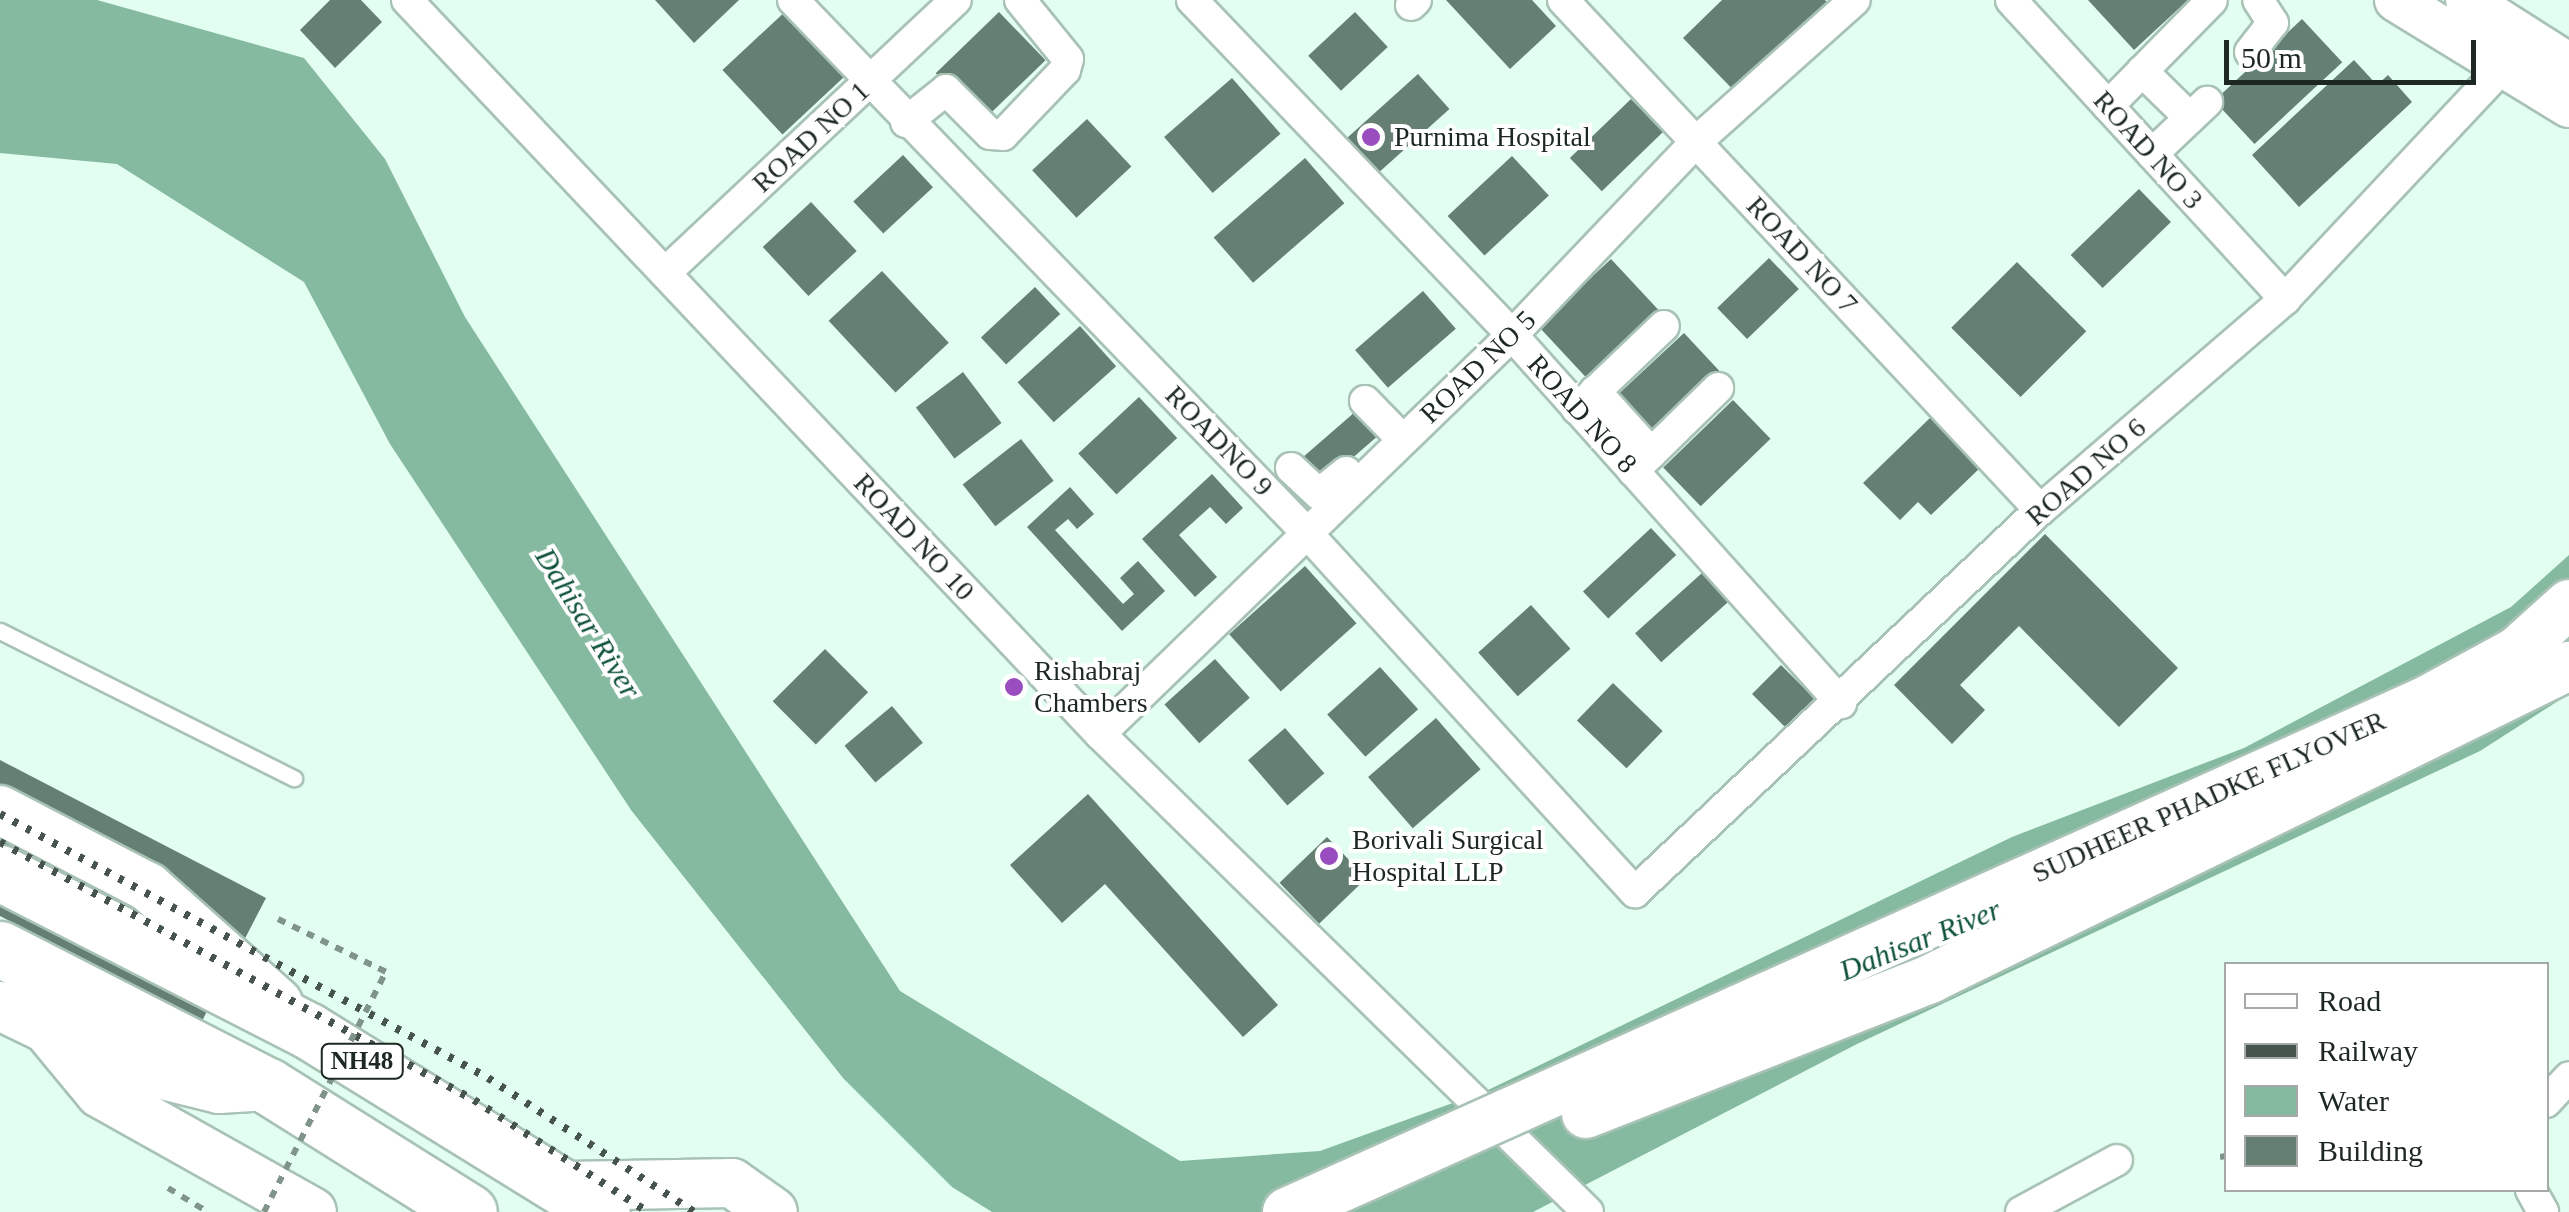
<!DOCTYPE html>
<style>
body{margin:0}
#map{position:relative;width:2569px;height:1212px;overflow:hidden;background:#e2fef0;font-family:"Times New Roman",serif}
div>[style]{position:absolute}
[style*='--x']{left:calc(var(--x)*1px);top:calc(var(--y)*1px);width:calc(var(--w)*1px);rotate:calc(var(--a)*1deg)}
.water>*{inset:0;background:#85b9a0}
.building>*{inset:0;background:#667f73;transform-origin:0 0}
.path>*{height:6px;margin-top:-3px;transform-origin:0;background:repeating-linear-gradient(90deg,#80948a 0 8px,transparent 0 16px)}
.roads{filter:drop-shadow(2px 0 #a8c2b5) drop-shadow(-2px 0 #a8c2b5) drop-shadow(0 2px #a8c2b5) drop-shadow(0 -2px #a8c2b5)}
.lane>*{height:15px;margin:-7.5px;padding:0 7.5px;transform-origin:7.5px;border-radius:7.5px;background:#fff}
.street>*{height:30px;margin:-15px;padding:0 15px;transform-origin:15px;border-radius:15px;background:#fff}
.secondary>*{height:42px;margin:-21px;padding:0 21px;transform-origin:21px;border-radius:21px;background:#fff}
.primary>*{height:48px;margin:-24px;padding:0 24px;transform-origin:24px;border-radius:24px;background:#fff}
.highway>*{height:55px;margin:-27.5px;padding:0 27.5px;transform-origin:27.5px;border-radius:27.5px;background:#fff}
.rail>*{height:8px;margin-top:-4px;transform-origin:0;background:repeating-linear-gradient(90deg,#46544d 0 5px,transparent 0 15px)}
.path-bridge>*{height:6px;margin-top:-3px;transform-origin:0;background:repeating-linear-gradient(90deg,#80948a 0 8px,transparent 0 16px)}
.bridges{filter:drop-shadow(2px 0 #a8c2b5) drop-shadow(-2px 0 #a8c2b5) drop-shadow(0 2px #a8c2b5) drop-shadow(0 -2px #a8c2b5)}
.primary-bridge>*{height:48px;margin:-24px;padding:0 24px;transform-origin:24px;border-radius:24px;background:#fff}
.dots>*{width:28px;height:28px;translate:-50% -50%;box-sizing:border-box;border:5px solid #fff;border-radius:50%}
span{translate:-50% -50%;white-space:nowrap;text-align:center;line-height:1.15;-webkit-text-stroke:8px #fff;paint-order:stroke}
.shield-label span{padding:2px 8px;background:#fff;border:2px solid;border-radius:8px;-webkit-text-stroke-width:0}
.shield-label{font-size:25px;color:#1d2823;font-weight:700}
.street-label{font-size:28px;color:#1d2823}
.poi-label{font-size:28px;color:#1d2823}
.left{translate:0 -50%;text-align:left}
.water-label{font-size:30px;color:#0e5239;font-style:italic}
.legend{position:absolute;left:2224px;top:962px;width:325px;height:230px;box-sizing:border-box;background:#fff;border:2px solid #a5a9a7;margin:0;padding:12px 18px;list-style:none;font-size:30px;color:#1d2823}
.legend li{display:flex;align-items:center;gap:20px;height:50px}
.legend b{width:50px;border:2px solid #a5a9a7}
.scale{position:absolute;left:2224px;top:40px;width:252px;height:45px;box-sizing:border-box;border:5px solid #1d2823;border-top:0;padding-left:12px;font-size:30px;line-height:35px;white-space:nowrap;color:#1d2823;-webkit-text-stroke:8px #fff;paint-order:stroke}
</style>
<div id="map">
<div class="water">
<i style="clip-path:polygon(0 0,97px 0,304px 58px,385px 159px,465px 317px,900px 991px,1180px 1161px,1320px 1151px,1486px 1091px,2012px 837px,2244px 748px,2511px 607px,2569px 555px,2569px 694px,2480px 751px,1857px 1044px,1533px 1212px,992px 1212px,952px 1187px,843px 1078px,631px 810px,390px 444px,304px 282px,117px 164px,0 153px)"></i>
</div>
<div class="building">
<i style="clip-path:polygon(330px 0,361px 0,382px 22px,335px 68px,300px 30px)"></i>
<i style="clip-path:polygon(655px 0,739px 0,694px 43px)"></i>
<i style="clip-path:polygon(1446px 0,1532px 0,1556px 26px,1510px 69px)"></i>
<i style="clip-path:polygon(1722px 0,1825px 0,1835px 10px,1743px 100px,1683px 38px)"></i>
<i style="clip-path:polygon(2088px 0,2188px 0,2134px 50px)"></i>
<i style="left:789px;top:8px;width:88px;height:91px;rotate:47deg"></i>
<i style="left:999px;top:12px;width:67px;height:88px;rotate:46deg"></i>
<i style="left:1355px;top:12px;width:48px;height:64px;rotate:47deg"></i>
<i style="left:2302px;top:19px;width:59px;height:120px;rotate:47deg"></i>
<i style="clip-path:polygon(2354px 60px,2377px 85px,2388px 75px,2412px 102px,2299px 207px,2252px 155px)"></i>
<i style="left:1418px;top:74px;width:47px;height:97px;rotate:48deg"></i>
<i style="left:1232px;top:78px;width:74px;height:90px;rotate:49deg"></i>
<i style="left:1631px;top:99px;width:46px;height:85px;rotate:46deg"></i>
<i style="left:1087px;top:119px;width:65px;height:75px;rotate:47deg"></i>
<i style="left:903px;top:155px;width:44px;height:68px;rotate:47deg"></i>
<i style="left:1512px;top:156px;width:54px;height:88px;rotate:47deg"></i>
<i style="left:1305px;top:158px;width:60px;height:121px;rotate:49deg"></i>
<i style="left:2139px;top:189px;width:46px;height:95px;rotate:46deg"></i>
<i style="left:811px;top:202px;width:67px;height:66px;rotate:47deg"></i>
<i style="left:1769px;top:258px;width:43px;height:72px;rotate:46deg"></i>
<i style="left:1611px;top:259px;width:70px;height:99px;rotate:47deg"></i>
<i style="left:2017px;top:262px;width:98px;height:93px;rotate:45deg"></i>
<i style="left:882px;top:271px;width:98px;height:73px;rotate:47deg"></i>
<i style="left:1035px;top:287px;width:37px;height:74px;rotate:47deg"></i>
<i style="left:1423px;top:291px;width:50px;height:90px;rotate:49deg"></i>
<i style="left:1080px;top:326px;width:54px;height:84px;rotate:48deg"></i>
<i style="left:1684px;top:333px;width:52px;height:102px;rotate:47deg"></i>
<i style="left:963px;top:372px;width:64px;height:59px;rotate:53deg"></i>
<i style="left:1139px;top:397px;width:56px;height:83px;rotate:47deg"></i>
<i style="left:1733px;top:400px;width:54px;height:97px;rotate:46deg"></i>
<i style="left:1363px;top:405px;width:33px;height:90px;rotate:49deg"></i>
<i style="clip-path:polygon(1932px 416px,1981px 467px,1931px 515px,1918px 502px,1900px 520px,1863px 483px)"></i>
<i style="left:1021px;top:439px;width:53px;height:74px;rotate:52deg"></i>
<i style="clip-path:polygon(1212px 474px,1243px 508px,1226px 524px,1210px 507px,1179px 535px,1217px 577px,1195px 597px,1142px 539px)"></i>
<i style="clip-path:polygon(1070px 487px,1094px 514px,1077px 529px,1068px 519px,1055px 530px,1123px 604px,1134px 594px,1120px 578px,1138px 561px,1165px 591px,1122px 631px,1027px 527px)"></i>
<i style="left:1651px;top:528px;width:37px;height:93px;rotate:47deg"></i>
<i style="clip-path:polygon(2045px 534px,2178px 668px,2119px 727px,2019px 626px,1960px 685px,1985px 710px,1952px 744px,1894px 685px)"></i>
<i style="left:1305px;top:566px;width:77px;height:102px;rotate:48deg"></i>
<i style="left:1702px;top:573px;width:39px;height:90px;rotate:48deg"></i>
<i style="left:1531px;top:605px;width:59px;height:71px;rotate:48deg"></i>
<i style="left:825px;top:649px;width:61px;height:74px;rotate:45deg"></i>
<i style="left:1215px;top:659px;width:52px;height:68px;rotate:48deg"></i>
<i style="left:1781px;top:665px;width:47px;height:41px;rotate:45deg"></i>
<i style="left:1380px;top:667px;width:57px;height:71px;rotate:48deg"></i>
<i style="left:1613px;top:683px;width:69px;height:52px;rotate:44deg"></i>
<i style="left:892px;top:706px;width:48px;height:62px;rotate:50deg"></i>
<i style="left:1436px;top:718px;width:68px;height:90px;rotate:49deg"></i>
<i style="left:1285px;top:728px;width:60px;height:49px;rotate:49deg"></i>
<i style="clip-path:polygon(0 760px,266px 898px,202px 1021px,0 916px)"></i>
<i style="clip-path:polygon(1088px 794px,1278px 1005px,1243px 1037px,1105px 884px,1062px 923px,1010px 865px)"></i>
<i style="left:1327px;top:837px;width:57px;height:66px;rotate:46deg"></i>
</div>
<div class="path">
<i style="--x:278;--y:919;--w:120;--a:26.1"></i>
<i style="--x:2220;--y:1157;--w:6;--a:-9"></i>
<i style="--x:168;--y:1188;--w:47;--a:31"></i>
</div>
<div class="roads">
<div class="lane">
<i style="--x:0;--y:631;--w:329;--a:26.6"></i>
</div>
<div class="street">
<i style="--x:407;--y:0;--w:1009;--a:46.65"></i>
<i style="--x:1100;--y:734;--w:683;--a:44.41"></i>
<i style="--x:793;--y:0;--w:739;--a:46.04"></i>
<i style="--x:1306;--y:532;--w:488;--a:47.6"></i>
<i style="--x:1635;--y:892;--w:557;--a:-43.33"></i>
<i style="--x:2040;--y:510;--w:323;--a:-40.7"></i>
<i style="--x:2285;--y:299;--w:339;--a:-46.8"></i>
<i style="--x:1192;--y:0;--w:463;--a:46.3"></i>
<i style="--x:1512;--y:335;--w:494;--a:48.2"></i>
<i style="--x:1563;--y:0;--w:698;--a:46.91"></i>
<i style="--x:2011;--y:0;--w:406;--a:47.5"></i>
<i style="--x:1411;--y:5;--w:7;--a:-45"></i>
<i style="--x:2250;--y:52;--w:37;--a:-52"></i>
<i style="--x:2273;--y:23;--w:27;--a:-123"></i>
<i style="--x:2142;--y:71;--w:67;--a:44.4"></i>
<i style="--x:2108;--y:106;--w:148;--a:-45.5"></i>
<i style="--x:906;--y:122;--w:51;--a:-38.7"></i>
<i style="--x:946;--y:90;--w:62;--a:45"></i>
<i style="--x:990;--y:134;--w:13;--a:4"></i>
<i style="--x:1003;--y:135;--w:90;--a:-46.4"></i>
<i style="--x:1065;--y:70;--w:11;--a:-75"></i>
<i style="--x:1068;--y:59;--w:76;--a:-129.1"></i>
<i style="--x:2152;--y:154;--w:76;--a:-43.4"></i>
<i style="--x:665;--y:273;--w:399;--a:-43.2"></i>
<i style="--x:1595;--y:391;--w:84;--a:47.9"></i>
<i style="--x:1365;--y:401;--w:54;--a:45.7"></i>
<i style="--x:1577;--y:409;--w:120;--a:-43.7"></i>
<i style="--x:1291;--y:468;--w:38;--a:43"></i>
<i style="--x:1319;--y:494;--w:35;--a:-39"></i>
<i style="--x:1633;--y:471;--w:119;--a:-44.3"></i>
<i style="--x:1100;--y:734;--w:574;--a:-44.08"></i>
<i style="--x:1512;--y:335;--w:267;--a:-46.4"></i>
<i style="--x:1696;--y:142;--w:213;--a:-41.8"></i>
<i style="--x:2546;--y:1102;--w:34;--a:-47"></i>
<i style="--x:2531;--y:1190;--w:25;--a:61"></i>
<i style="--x:2021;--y:1212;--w:109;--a:-28.4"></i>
</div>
<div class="secondary">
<i style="--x:2396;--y:0;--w:203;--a:31.5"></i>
<i style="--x:2467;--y:0;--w:121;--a:32.5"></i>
</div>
<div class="primary">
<i style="--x:0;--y:810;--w:167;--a:27.5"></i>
<i style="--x:148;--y:887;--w:174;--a:41.7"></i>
<i style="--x:0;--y:1006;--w:136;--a:25.8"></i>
<i style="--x:122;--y:1065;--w:100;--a:13.9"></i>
<i style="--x:219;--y:1089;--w:49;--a:-3.5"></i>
<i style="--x:47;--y:1029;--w:83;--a:50.4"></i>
<i style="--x:100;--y:1093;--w:243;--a:29.3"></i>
<i style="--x:566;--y:1186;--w:166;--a:-1"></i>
<i style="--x:732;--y:1183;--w:50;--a:35.3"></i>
</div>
<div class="highway">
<i style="--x:0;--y:873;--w:347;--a:27.1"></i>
<i style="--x:309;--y:1031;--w:344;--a:31.7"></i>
<i style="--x:0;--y:949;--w:301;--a:27.1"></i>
<i style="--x:268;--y:1086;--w:237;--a:32.1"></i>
</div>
</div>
<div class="rail">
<i style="--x:0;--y:814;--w:555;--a:28.41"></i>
<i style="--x:488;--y:1078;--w:246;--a:33"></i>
<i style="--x:0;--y:842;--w:540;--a:28.56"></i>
<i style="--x:474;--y:1100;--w:207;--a:32.8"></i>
</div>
<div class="path-bridge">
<i style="--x:264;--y:1212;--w:269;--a:-63.1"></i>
</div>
<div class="bridges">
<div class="primary-bridge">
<i style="--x:1586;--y:1114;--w:370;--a:-21.4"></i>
<i style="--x:1930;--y:979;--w:712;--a:-26.1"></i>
<i style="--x:1287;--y:1212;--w:1247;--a:-24.18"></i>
<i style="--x:2425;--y:701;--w:105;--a:-28.5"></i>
<i style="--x:2517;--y:651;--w:70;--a:-42.1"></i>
</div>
</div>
<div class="dots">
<i style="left:1371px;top:137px;background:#9a4dbe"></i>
<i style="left:1014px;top:687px;background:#9a4dbe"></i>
<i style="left:1329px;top:856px;background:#9a4dbe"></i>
</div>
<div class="shield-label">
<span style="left:362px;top:1061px">NH48</span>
</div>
<div class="street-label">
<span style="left:811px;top:137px;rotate:-43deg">ROAD NO 1</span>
<span style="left:2148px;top:150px;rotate:48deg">ROAD NO 3</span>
<span style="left:1802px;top:255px;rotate:47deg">ROAD NO 7</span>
<span style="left:1478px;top:367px;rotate:-44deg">ROAD NO 5</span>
<span style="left:1582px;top:414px;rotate:48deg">ROAD NO 8</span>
<span style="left:1219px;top:441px;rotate:46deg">ROADNO 9</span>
<span style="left:2086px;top:472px;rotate:-41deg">ROAD NO 6</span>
<span style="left:914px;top:537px;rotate:47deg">ROAD NO 10</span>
<span style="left:2209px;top:797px;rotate:-24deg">SUDHEER PHADKE FLYOVER</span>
</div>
<div class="poi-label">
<span class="left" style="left:1394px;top:137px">Purnima Hospital</span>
<span class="left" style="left:1034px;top:687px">Rishabraj<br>Chambers</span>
<span class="left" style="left:1352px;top:856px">Borivali Surgical<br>Hospital LLP</span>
</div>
<div class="water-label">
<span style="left:588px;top:623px;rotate:58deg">Dahisar River</span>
<span style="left:1920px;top:940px;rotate:-22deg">Dahisar River</span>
</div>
<ul class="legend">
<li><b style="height:12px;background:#fff"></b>Road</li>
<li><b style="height:12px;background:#46544d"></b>Railway</li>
<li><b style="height:28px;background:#85b9a0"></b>Water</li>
<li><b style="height:28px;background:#667f73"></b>Building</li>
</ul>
<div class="scale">50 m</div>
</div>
